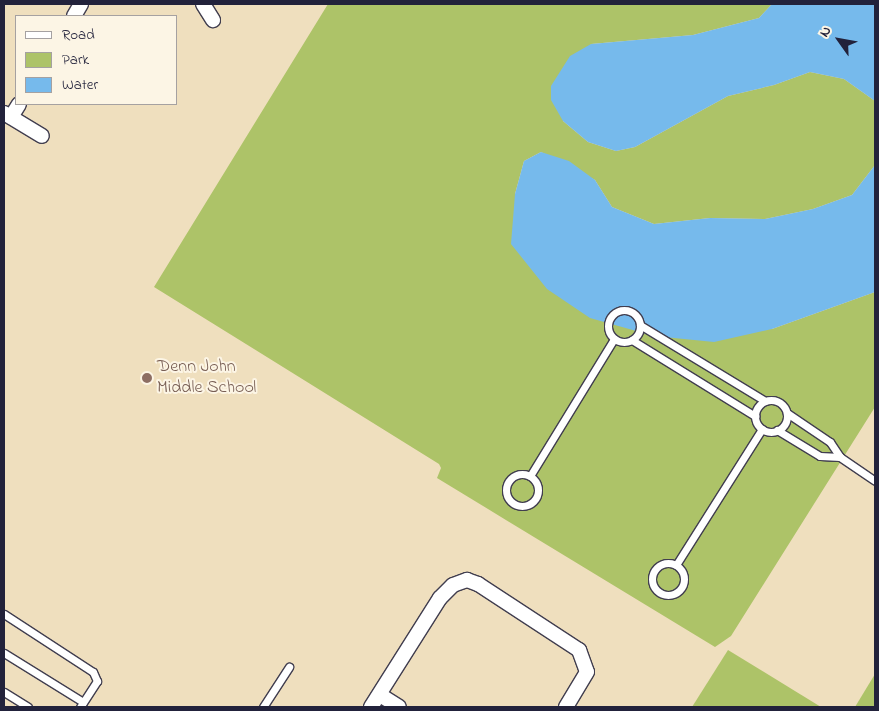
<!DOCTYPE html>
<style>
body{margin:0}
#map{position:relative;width:879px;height:711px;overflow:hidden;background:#efdfbe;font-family:"Indie Flower",sans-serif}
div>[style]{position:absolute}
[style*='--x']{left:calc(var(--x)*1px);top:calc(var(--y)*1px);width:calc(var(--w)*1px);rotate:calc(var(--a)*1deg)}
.green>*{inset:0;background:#adc368}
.water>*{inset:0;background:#76baec}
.roads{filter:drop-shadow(1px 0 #413e4f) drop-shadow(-1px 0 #413e4f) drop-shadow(0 1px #413e4f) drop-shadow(0 -1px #413e4f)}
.lane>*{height:7px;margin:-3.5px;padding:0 3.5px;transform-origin:3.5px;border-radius:3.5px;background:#fff}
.lane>.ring{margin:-3.5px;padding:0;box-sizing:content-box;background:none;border:7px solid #fff;border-radius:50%}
.street>*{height:14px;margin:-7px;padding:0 7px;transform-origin:7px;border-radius:7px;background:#fff}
.dots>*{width:14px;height:14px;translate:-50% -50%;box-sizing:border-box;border:2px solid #fcf5e5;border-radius:50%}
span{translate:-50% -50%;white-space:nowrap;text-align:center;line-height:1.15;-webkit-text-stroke:4px #fcf5e5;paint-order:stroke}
.education-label{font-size:18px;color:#785e54}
.left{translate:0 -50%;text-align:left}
.frame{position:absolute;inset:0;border:5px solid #22223b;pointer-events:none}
.legend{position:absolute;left:15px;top:15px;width:162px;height:90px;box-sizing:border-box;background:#fcf5e5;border:1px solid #a5a1a1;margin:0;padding:6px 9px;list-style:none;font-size:15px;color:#22223b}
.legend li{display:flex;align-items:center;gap:10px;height:25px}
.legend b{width:25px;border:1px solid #a5a1a1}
.north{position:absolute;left:814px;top:15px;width:50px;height:50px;-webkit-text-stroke:4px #fcf5e5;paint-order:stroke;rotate:302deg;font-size:14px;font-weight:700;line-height:20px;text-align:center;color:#22223b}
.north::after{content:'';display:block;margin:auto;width:18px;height:22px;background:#22223b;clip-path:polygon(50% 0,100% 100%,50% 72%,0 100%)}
</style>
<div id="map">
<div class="green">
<i style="clip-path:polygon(328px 4px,772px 4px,759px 18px,693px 35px,591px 44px,563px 121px,588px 142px,616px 151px,635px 147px,728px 96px,774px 85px,810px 72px,844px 79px,875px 101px,875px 165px,852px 195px,813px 209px,765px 219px,710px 218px,654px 224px,612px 207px,595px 180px,541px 152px,524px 161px,515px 194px,772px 329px,875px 292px,875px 407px,731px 636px,715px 647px,437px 478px,441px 468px,439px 464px,154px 287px)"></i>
<i style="clip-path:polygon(728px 650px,821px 707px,692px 707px)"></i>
<i style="clip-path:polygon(875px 674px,875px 707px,855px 707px)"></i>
</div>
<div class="water">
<i style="clip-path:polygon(772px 4px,875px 4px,875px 101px,844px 79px,810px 72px,774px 85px,728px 96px,635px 147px,616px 151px,588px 142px,563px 121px,551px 100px,551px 86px,570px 56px,591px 44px,693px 35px,759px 18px)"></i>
<i style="clip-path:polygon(541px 152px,569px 161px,595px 180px,612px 207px,654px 224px,710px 218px,765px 219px,813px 209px,852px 195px,875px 165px,875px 292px,772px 329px,714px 342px,654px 336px,590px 318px,547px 289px,511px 244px,515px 194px,524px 161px)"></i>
</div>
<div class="roads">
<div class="lane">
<i class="ring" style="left:608px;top:310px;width:25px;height:25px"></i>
<i style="--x:640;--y:325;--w:146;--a:31.3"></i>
<i style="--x:632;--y:340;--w:145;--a:31.7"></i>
<i class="ring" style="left:755px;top:400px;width:25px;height:25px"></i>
<i style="--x:787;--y:413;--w:52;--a:34"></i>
<i style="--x:830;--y:442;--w:18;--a:56"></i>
<i style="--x:840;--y:457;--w:42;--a:34.4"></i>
<i style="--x:777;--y:430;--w:50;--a:31.2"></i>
<i style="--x:820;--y:456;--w:20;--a:3"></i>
<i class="ring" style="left:506px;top:474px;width:25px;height:25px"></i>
<i style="--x:530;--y:476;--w:161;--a:-58.5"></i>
<i class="ring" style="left:652px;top:563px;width:25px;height:25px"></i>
<i style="--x:676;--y:565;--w:161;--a:-57.7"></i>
<i style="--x:4;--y:614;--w:106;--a:33.1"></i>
<i style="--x:93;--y:672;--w:10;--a:66"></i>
<i style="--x:97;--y:681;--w:31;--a:123"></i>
<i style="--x:4;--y:653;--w:93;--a:31.8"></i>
<i style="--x:4;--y:692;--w:28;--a:32"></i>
<i style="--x:263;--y:707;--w:48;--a:-57"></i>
</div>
<div class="street">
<i style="--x:203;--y:4;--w:19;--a:58"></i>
<i style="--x:74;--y:16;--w:14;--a:-60"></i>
<i style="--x:4;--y:113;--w:44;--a:31.2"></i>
<i style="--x:11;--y:117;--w:15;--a:-58"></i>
<i style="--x:380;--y:695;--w:22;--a:32"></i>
<i style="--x:371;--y:707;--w:129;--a:-57.7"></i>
<i style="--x:440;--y:598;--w:18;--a:-45"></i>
<i style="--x:453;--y:585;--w:15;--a:-20"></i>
<i style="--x:467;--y:580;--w:12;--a:20"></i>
<i style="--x:478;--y:584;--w:121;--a:33.2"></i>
<i style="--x:579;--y:650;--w:23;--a:70"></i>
<i style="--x:587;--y:672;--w:41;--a:121"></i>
</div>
</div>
<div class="dots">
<i style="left:147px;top:378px;background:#8d6e63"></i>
</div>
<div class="education-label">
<span class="left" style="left:157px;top:378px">Denn John<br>Middle School</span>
</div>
<div class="frame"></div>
<ul class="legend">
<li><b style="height:6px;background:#fff"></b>Road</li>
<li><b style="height:14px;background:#adc368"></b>Park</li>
<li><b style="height:14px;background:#76baec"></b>Water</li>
</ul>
<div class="north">N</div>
</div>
